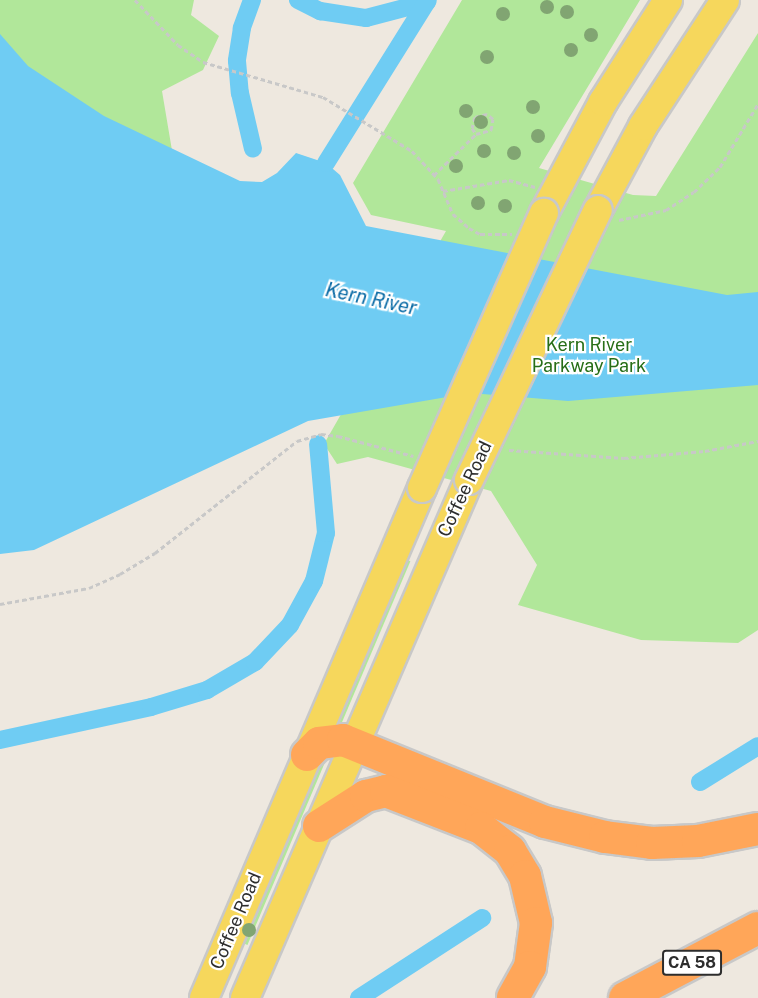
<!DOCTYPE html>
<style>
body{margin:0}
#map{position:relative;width:758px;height:998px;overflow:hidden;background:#eee8df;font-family:"Public Sans",sans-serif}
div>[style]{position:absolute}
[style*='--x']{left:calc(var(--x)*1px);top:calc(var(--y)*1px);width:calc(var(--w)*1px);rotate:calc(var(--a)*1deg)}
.green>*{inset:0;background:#b1e79a;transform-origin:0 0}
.water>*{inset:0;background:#6fccf3}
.canal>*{height:18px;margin:-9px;padding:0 9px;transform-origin:9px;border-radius:9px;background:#6fccf3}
.path>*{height:3px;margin-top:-1.5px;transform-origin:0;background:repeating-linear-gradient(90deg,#c8c8c8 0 4.5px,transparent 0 7.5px)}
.roads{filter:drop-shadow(2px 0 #c8c8c8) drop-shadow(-2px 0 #c8c8c8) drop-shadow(0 2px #c8c8c8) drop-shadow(0 -2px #c8c8c8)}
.major>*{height:28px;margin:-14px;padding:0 14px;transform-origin:14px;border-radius:14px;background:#f6d75c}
.highway>*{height:32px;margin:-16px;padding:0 16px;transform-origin:16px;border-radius:16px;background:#ffa659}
.bridges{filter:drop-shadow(2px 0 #c8c8c8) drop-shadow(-2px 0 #c8c8c8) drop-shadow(0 2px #c8c8c8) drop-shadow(0 -2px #c8c8c8)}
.major-bridge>*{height:28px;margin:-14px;padding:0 14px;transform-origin:14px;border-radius:14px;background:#f6d75c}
.trees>*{width:14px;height:14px;margin:-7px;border-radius:50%;background:#81a572}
span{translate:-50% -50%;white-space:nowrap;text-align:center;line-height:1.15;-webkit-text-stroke:4.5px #fff;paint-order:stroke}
.shield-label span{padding:2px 4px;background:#fff;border:2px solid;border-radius:4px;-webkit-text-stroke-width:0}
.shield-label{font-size:16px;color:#2d2d2d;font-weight:700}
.park-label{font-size:18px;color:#276e18}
.street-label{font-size:18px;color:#2d2d2d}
.water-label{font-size:20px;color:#086aa5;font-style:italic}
</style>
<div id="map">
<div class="green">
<i style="clip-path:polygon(0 0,194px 0,191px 15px,219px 36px,203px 70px,162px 91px,181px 204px,0 116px)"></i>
<i style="clip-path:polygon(462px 0,640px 0,539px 168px,633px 195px,656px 196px,758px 33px,758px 630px,738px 643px,641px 640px,518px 605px,537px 565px,491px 491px,368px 457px,337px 464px,324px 444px,446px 231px,371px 215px,353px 183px)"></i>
<i style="left:403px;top:558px;width:8px;height:417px;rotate:23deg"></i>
</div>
<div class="water">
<i style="clip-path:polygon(0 34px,28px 66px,104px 116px,240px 181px,262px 182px,277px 173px,296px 153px,326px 163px,340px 175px,366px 226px,727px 295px,758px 292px,758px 385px,568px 401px,470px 393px,308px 421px,34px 550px,0 554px)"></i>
</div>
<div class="canal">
<i style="--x:252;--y:0;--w:30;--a:110"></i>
<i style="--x:242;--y:28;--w:33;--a:99"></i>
<i style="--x:237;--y:61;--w:32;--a:85"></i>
<i style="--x:240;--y:93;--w:57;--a:76.9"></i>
<i style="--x:298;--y:0;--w:25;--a:27"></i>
<i style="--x:320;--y:11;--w:47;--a:8.7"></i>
<i style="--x:366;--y:18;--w:63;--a:-14.7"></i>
<i style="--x:326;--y:163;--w:192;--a:-58"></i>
<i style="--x:0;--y:740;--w:155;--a:-12.3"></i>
<i style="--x:151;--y:707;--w:59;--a:-16.9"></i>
<i style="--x:207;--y:690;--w:56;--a:-30.3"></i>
<i style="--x:255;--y:662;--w:51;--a:-46.6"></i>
<i style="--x:290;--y:625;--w:50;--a:-61.4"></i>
<i style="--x:314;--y:581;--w:49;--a:-76"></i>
<i style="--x:326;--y:533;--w:89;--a:-95.1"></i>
<i style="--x:700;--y:782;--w:68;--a:-31.8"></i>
<i style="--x:359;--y:998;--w:147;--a:-33"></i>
</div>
<div class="path">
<i style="--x:135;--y:0;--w:62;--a:46.3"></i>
<i style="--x:178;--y:45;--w:30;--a:34"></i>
<i style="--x:203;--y:62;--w:125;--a:16.3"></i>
<i style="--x:323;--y:97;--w:104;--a:31.2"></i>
<i style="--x:412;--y:151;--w:38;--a:47"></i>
<i style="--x:438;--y:179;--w:38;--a:67"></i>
<i style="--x:453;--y:214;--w:21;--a:41"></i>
<i style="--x:469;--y:228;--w:13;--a:29"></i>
<i style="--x:480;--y:234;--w:32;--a:0"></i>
<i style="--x:434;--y:175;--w:59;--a:-44.3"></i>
<i style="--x:476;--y:134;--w:16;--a:-15"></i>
<i style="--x:491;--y:130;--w:11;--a:-80"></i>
<i style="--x:493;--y:119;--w:8;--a:-140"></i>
<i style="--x:487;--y:114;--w:12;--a:166"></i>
<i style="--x:475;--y:117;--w:11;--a:105"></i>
<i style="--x:472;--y:128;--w:7;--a:56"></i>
<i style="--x:443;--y:191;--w:67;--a:-9.5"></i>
<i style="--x:509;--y:180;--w:27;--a:15"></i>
<i style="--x:619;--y:220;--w:48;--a:-12"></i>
<i style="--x:666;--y:210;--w:33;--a:-33"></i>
<i style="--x:694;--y:192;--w:36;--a:-44"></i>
<i style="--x:720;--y:167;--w:74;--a:-58.9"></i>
<i style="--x:509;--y:450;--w:115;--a:4"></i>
<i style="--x:624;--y:458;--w:81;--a:-4.9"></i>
<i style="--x:705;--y:451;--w:54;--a:-10.7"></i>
<i style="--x:0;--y:604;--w:90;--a:-10.2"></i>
<i style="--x:89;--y:588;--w:34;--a:-24"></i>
<i style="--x:120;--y:574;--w:41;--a:-31"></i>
<i style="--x:155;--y:553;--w:181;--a:-38.3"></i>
<i style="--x:297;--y:441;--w:25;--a:-16"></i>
<i style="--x:321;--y:434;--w:17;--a:7"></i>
<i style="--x:338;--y:436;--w:78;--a:14.9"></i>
</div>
<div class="roads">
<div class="major">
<i style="--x:598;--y:210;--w:95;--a:-61.8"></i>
<i style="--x:643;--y:126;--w:150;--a:-56.9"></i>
<i style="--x:544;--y:213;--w:126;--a:-62"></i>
<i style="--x:603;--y:102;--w:121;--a:-57.5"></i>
<i style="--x:204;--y:998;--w:555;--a:-66.86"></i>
<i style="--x:245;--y:998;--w:564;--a:-66.61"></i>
</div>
<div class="highway">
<i style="--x:307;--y:755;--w:17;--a:-45"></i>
<i style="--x:319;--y:743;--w:24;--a:-7"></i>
<i style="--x:343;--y:740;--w:218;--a:22.1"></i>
<i style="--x:545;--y:822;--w:62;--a:14"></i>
<i style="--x:605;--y:837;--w:47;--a:7.3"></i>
<i style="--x:652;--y:843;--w:46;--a:-2.5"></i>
<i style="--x:698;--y:841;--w:61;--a:-11.3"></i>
<i style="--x:319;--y:826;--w:56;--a:-32.6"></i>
<i style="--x:366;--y:796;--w:21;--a:-14"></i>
<i style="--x:386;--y:791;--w:102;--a:21.3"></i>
<i style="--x:481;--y:828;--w:37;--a:38"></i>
<i style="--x:510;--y:851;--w:29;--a:59"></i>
<i style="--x:525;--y:876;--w:48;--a:76.8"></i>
<i style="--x:536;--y:923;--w:44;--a:97.8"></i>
<i style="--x:530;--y:967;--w:35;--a:119"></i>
<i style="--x:625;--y:998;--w:150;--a:-27.8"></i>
</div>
</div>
<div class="bridges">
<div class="major-bridge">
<i style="--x:469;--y:480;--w:299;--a:-64.5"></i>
<i style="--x:422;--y:488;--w:301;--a:-66.1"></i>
</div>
</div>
<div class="trees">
<i style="left:547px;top:7px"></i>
<i style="left:567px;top:12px"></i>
<i style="left:503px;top:14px"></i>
<i style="left:591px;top:35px"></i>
<i style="left:571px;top:50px"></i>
<i style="left:487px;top:57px"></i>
<i style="left:533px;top:107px"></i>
<i style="left:466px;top:111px"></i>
<i style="left:481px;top:122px"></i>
<i style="left:538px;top:136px"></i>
<i style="left:484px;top:151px"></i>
<i style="left:514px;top:153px"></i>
<i style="left:456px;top:166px"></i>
<i style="left:478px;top:203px"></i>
<i style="left:505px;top:206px"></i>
<i style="left:249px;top:930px"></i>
</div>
<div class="shield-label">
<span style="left:692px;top:963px">CA 58</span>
</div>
<div class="park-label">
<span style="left:589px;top:356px">Kern River<br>Parkway Park</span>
</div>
<div class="street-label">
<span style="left:465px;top:489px;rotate:-65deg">Coffee Road</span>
<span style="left:236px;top:921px;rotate:-67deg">Coffee Road</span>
</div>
<div class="water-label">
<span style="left:371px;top:299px;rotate:12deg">Kern River</span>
</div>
</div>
